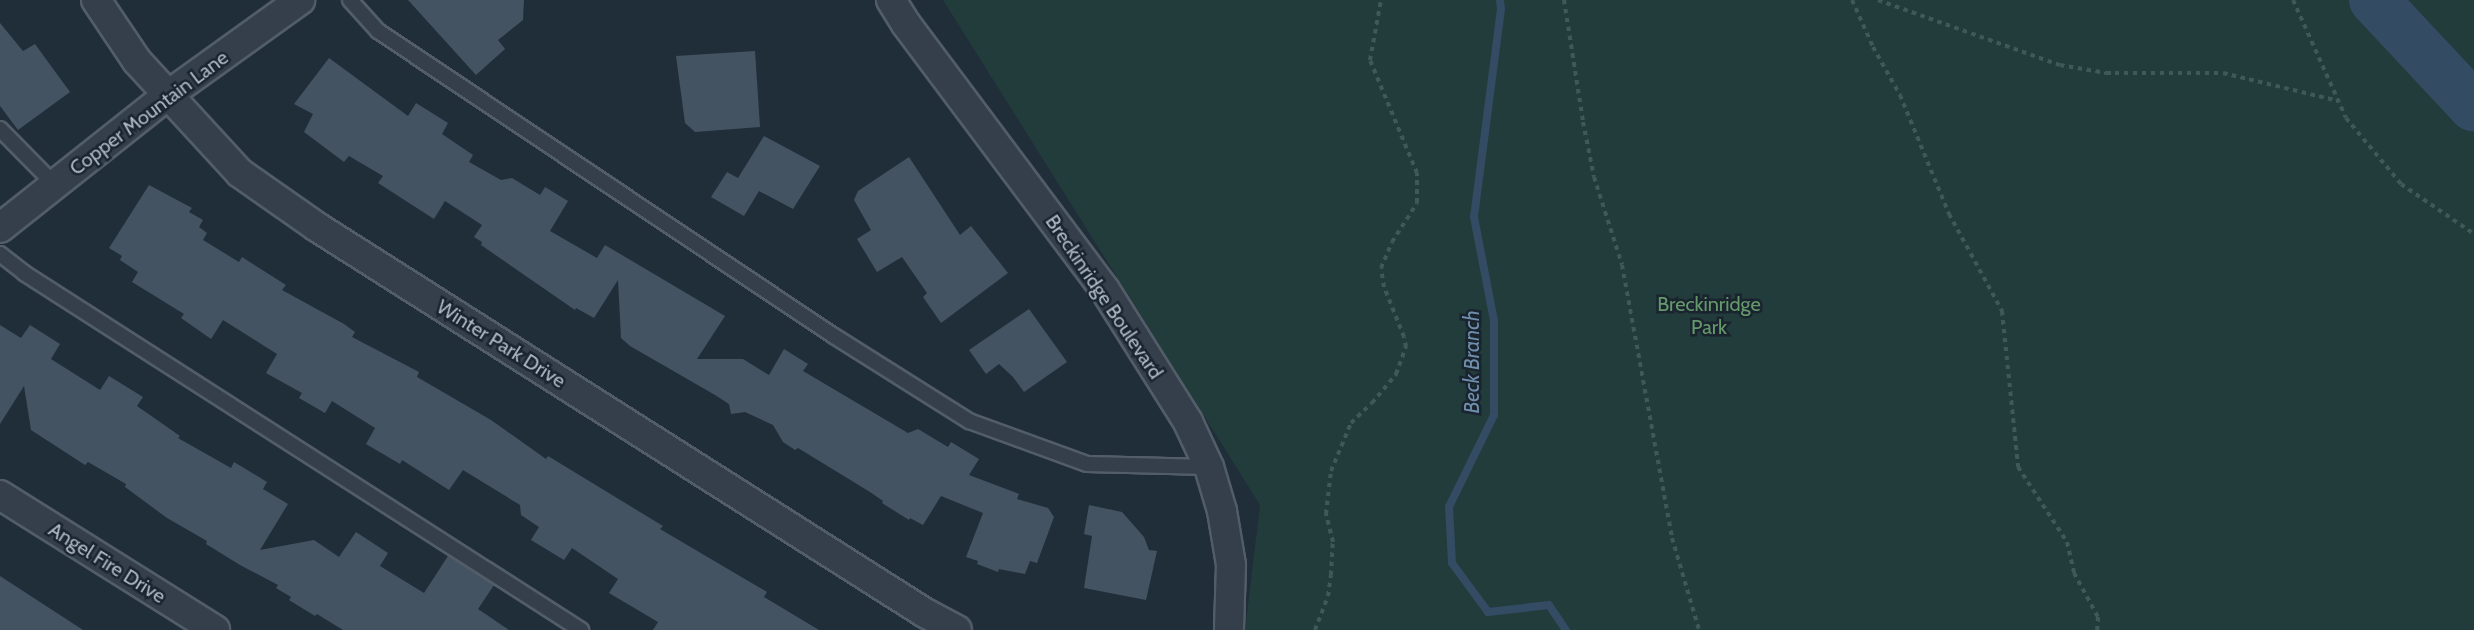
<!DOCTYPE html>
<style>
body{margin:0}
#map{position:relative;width:2474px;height:630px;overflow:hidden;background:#202e3a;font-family:Cabin,sans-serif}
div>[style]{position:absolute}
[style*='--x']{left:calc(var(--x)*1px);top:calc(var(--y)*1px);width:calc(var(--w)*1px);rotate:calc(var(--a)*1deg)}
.green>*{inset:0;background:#223b3b}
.stream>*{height:8px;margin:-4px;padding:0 4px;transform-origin:4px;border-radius:4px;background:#334b63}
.river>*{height:50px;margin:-25px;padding:0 25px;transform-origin:25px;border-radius:25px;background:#334b63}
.building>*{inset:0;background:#445362}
.path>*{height:4px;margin-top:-2px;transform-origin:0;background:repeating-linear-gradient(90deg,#405858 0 4.5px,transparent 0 9px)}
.roads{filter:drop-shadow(2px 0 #525d68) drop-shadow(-2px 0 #525d68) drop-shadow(0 2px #525d68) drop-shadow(0 -2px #525d68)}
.lane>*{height:14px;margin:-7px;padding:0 7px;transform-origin:7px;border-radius:7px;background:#343f4b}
.street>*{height:28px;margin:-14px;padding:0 14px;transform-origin:14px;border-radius:14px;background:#343f4b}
span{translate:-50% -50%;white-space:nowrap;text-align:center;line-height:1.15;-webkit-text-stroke:5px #1a242f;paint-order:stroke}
.street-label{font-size:20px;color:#afbac7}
.park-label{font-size:20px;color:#65996c}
.water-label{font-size:21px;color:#6e8eac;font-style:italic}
</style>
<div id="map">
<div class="green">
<i style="clip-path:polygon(943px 0,2474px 0,2474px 630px,1245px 630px,1260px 505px)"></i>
</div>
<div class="stream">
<i style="--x:1500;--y:0;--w:9;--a:84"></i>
<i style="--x:1501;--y:9;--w:210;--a:97.4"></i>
<i style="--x:1474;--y:217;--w:106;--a:79.1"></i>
<i style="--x:1494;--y:321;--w:94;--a:90"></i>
<i style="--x:1494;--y:415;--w:102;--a:116.1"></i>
<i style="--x:1449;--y:507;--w:56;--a:86.9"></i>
<i style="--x:1452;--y:563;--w:61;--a:53.7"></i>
<i style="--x:1488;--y:612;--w:61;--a:-6.5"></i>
<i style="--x:1549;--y:605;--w:30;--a:56"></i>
</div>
<div class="river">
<i style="--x:2374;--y:0;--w:146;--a:46.9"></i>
</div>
<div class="building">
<i style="clip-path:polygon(408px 0,524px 0,523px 20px,498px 40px,505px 49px,476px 75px)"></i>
<i style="clip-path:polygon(0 23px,23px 51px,35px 44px,70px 92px,18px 130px,0 106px)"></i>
<i style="clip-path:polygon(755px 51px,760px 127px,695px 132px,685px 123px,676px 56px)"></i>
<i style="clip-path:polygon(329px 58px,408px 116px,416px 103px,448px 123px,442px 134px,473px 155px,469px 162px,501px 180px,512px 178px,540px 195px,545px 187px,568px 201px,550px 231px,597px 258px,605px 245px,725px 316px,697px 359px,743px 359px,769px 375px,784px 349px,808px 364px,803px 371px,908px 433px,918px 429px,948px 447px,951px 442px,979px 459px,969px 475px,1019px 494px,1017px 499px,1048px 508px,1054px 517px,1037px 563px,1030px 561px,1025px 574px,999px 569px,998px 572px,977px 564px,978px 561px,966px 557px,983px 513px,941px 496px,923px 525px,910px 518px,909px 520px,882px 503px,883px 501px,870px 492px,798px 448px,795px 450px,783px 442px,773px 425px,745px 412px,731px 414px,729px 404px,715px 395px,630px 346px,621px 338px,618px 280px,594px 318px,576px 308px,575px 310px,481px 245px,482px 242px,474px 237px,482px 225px,445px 201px,434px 219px,378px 183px,383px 176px,349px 156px,344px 162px,304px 132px,313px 114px,294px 104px)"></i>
<i style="clip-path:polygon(764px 136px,820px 166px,793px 209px,759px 191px,744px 216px,711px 197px,727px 172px,738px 178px)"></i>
<i style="clip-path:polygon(909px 157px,960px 235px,971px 226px,1008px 273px,941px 323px,923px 297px,927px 293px,902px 257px,877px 272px,857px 239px,871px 230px,854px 200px,858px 191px)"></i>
<i style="clip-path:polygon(149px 185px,192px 208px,189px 212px,203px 220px,199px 227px,207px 233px,203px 240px,239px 262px,242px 257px,286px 285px,282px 290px,344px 324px,355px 332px,352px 337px,419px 372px,417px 377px,491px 420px,546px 459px,548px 456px,663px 526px,660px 529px,767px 592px,764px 597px,819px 630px,653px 630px,658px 622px,609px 593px,618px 579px,572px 548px,564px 560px,531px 540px,539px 527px,521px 515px,520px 505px,463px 470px,449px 490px,402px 460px,400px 464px,366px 444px,375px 428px,332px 401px,325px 413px,299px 398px,302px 393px,266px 373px,277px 354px,223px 320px,211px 339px,181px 318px,184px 314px,132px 282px,138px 272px,120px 260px,122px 256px,109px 248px)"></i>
<i style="clip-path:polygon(1029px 309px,1067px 362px,1024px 392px,1013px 377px,999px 364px,986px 374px,969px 350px)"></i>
<i style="clip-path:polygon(0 325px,21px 338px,30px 325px,60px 344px,51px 359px,100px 390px,109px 376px,143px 397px,137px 406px,180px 436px,178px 438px,231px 468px,234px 462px,267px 482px,263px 489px,288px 504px,260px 550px,314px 540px,339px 557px,356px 532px,388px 553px,380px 566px,424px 593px,448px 556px,494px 585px,478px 609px,509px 630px,343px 630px,317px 614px,315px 616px,289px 600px,291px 597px,276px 588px,278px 585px,240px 565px,206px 544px,207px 541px,167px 518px,125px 487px,126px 484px,88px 462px,85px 465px,31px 430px,24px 386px,0 424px)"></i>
<i style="clip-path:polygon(1089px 505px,1122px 512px,1144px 537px,1149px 550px,1157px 551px,1146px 600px,1084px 588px,1092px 536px,1084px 534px)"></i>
<i style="clip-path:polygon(0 576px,83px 630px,0 630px)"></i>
</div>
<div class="path">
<i style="--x:1564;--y:0;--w:123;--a:81.1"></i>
<i style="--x:1583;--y:122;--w:56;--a:78.7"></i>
<i style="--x:1594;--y:177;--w:92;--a:72.3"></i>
<i style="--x:1622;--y:265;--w:278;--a:79.6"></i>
<i style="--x:1672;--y:538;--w:96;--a:73.6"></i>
<i style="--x:1852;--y:0;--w:51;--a:65.9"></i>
<i style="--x:1873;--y:47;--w:55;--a:60.6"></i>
<i style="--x:1900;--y:95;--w:129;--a:67.6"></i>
<i style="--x:1949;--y:214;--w:111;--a:61.3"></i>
<i style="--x:2002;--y:311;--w:157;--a:84.1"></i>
<i style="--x:2018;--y:467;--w:90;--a:56.8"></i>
<i style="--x:2067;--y:542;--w:32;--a:77"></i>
<i style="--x:2074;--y:573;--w:50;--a:61.4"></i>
<i style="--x:2098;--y:617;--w:13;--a:94"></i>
<i style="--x:1878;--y:0;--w:193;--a:19.7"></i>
<i style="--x:2060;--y:65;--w:47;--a:9.9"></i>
<i style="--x:2106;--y:73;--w:117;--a:0"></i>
<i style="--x:2223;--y:73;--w:119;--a:13.6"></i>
<i style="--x:2293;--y:0;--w:129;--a:65.8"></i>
<i style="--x:2346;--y:118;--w:86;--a:50.2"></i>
<i style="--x:2401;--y:184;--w:88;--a:34.4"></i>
<i style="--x:1315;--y:630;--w:36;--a:-69"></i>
<i style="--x:1328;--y:596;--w:21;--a:-82"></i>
<i style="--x:1331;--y:575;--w:33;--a:-87"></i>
<i style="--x:1333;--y:542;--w:29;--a:-104"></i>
<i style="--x:1326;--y:514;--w:43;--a:-83.4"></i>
<i style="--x:1331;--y:471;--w:52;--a:-67.4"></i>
<i style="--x:1351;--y:423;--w:29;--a:-44"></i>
<i style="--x:1372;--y:403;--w:38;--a:-50"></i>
<i style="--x:1396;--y:374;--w:29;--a:-70"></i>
<i style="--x:1406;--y:347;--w:10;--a:-101"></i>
<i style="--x:1404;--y:337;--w:54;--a:-111.8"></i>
<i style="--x:1384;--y:287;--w:19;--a:-99"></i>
<i style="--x:1381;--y:268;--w:28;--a:-67"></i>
<i style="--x:1392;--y:242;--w:46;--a:-57.3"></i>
<i style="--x:1417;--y:203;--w:30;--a:-90"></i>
<i style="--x:1417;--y:173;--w:122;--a:-112.6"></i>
<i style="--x:1370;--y:60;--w:61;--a:-79.6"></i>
</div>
<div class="roads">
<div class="lane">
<i style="--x:350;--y:0;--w:42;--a:47.9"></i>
<i style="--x:378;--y:31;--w:549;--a:33.78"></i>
<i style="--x:834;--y:336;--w:160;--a:32.2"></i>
<i style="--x:969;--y:421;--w:126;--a:20"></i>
<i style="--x:1087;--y:464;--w:122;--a:1.4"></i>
<i style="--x:0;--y:129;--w:78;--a:45.5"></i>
<i style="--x:0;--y:254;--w:31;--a:38"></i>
<i style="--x:24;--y:273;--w:662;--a:32.66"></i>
</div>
<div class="street">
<i style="--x:96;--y:0;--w:73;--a:56.1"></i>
<i style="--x:137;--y:61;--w:152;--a:47.4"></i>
<i style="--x:240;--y:173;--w:94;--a:35"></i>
<i style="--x:317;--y:227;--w:720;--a:32.41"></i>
<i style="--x:925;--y:613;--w:36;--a:28"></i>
<i style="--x:891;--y:0;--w:28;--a:58"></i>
<i style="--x:906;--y:24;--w:332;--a:53.2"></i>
<i style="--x:1105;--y:290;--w:156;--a:57.8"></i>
<i style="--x:1188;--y:422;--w:50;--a:65"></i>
<i style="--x:1209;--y:467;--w:46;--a:73.5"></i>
<i style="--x:1222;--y:511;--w:55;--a:80.5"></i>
<i style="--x:1231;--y:565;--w:65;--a:91.8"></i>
<i style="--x:0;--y:228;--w:214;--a:-38.4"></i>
<i style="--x:168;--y:95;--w:163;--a:-35.7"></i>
<i style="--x:0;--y:495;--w:254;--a:32.1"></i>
</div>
</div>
<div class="street-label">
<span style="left:149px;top:113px;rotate:-37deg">Copper Mountain Lane</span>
<span style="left:1104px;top:297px;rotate:56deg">Breckinridge Boulevard</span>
<span style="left:501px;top:344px;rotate:32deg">Winter Park Drive</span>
<span style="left:107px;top:563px;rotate:32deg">Angel Fire Drive</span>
</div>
<div class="park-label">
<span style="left:1709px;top:316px">Breckinridge<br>Park</span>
</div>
<div class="water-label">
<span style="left:1472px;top:362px;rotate:-90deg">Beck Branch</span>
</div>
</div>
